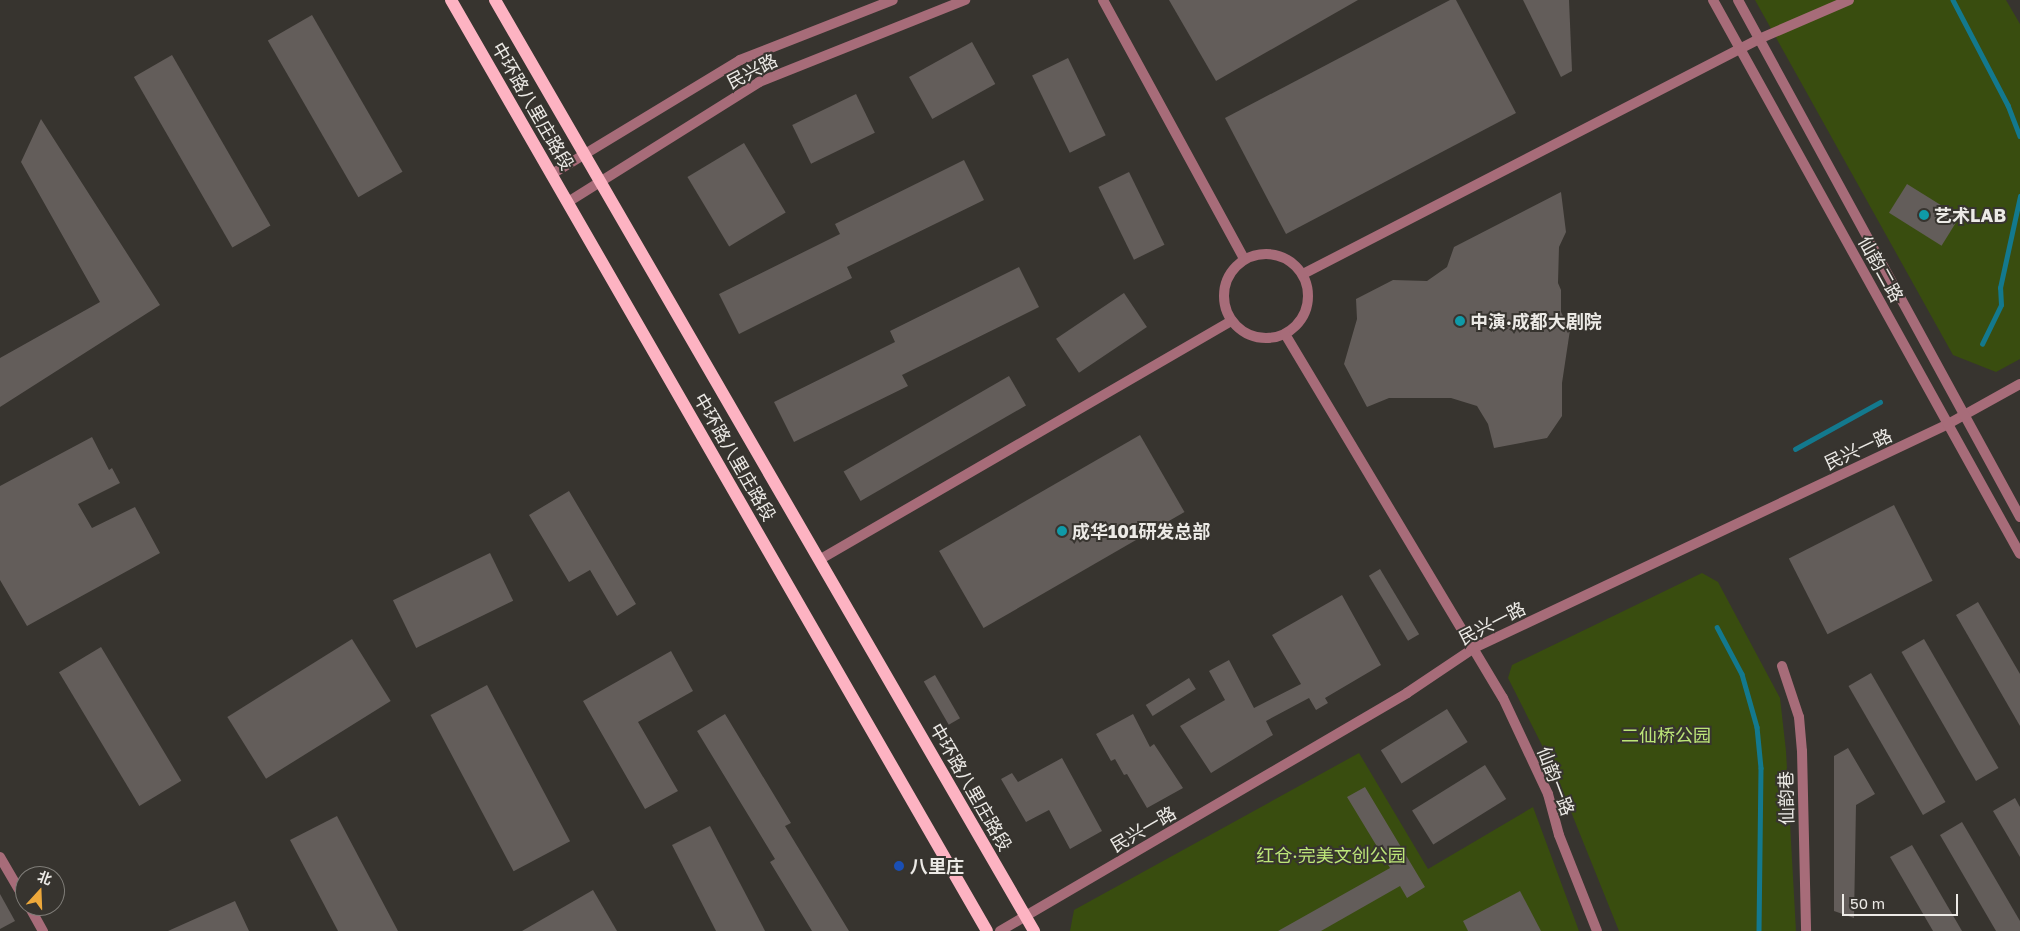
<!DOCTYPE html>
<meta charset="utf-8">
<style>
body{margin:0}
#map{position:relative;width:2020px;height:931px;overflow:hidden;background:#37342f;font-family:"Golos Text","Noto Sans SC",sans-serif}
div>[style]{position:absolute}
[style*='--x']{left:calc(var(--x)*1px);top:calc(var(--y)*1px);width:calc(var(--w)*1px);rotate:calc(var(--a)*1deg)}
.green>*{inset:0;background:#394d0f}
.stream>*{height:4.5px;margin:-2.25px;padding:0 2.25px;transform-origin:2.25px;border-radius:2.25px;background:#13798e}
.building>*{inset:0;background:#635d5a;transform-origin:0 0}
.minor>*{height:10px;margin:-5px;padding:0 5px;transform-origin:5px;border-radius:5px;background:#a76c79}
.tertiary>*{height:10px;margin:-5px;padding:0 5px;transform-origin:5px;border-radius:5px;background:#a76c79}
.tertiary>.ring{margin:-5px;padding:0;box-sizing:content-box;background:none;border:10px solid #a76c79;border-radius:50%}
.primary>*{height:12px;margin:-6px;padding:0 6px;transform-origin:6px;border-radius:6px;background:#fdb3c2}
.dots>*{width:14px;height:14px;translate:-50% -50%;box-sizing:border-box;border:2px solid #37342f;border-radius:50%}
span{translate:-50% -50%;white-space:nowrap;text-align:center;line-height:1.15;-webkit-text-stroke:4px #37342f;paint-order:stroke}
.street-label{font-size:18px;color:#eceae6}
.poi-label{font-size:18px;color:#eceae6;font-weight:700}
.left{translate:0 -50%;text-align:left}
.park-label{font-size:18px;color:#bce578}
.north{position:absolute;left:15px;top:866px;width:50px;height:50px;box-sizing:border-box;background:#37342f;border:1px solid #7f7d78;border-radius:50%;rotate:20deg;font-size:14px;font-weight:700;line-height:20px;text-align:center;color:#eceae6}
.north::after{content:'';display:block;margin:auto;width:18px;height:22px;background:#eda83b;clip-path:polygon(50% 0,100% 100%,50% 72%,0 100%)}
.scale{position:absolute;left:1842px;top:894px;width:116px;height:22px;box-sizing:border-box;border:2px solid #eceae6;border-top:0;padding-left:6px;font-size:15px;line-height:18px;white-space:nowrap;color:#eceae6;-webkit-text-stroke:4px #37342f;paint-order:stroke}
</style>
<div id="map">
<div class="green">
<i style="clip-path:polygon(1755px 0,2006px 0,2020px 24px,2020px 359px,1996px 372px,1953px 355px)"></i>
<i style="clip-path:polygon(1702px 573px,1718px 582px,1780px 698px,1786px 751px,1796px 931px,1619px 931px,1553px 767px,1508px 678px,1512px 665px)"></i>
<i style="clip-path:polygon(1359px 753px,1428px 869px,1533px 807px,1579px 931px,1070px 931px,1074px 910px)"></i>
</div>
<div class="stream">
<i style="--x:1953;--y:0;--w:119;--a:62.4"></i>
<i style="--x:2008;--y:105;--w:33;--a:69"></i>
<i style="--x:1982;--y:344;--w:43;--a:-64"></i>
<i style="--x:2001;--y:305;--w:17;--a:-93"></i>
<i style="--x:2000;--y:288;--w:94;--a:-77.7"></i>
<i style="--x:1795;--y:449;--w:97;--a:-28.9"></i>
<i style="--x:1717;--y:627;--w:53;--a:62"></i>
<i style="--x:1742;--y:674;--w:55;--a:74.2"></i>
<i style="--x:1757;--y:727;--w:41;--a:84.4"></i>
<i style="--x:1761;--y:768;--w:163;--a:90.7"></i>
</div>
<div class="building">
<i style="clip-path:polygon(1169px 0,1358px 0,1216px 81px)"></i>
<i style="clip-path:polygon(1450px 0,1456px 0,1516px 113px,1286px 234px,1225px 118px)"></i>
<i style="clip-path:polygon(1523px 0,1569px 0,1572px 71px,1561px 77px)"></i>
<i style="left:312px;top:15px;width:181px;height:51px;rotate:60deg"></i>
<i style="left:972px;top:42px;width:48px;height:72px;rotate:61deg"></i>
<i style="left:172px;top:55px;width:197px;height:44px;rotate:60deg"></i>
<i style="left:1068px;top:58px;width:86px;height:40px;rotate:64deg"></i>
<i style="left:856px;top:94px;width:43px;height:71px;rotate:64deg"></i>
<i style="clip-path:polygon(41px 119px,160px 305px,0 407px,0 358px,100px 302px,21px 162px)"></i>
<i style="left:744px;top:143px;width:81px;height:66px;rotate:59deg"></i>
<i style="clip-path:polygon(964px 160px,984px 200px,847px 267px,852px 278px,739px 334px,719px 294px,840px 234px,835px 224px)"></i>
<i style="left:1129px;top:172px;width:81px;height:34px;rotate:64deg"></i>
<i style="left:1907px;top:184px;width:62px;height:34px;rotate:32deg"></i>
<i style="clip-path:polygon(1561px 192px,1566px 232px,1559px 247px,1558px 283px,1561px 290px,1561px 312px,1570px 330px,1562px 383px,1562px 416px,1547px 438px,1494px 448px,1488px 424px,1477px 406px,1451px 398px,1389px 398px,1367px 407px,1344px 364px,1357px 319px,1356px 299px,1393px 280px,1427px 281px,1447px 267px,1454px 247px)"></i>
<i style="clip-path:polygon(1019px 267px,1039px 307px,902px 375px,908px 386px,794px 442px,774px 402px,895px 342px,890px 331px)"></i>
<i style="left:1124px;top:293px;width:41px;height:82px;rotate:56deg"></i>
<i style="left:1009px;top:376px;width:34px;height:191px;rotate:60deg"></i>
<i style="left:1140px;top:435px;width:89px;height:232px;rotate:60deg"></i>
<i style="clip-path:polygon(92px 437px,109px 470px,112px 468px,120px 483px,78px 504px,92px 528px,135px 507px,160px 553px,27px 626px,0 580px,0 486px)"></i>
<i style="clip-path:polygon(569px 491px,636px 604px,617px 616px,590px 570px,569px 582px,529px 515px)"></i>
<i style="left:1894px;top:505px;width:85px;height:118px;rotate:63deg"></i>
<i style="left:490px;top:553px;width:53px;height:108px;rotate:64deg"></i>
<i style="left:1380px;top:569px;width:76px;height:13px;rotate:59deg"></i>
<i style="clip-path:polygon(1342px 595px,1381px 665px,1325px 698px,1328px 703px,1316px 710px,1309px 698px,1266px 721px,1273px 735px,1211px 773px,1180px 726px,1225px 700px,1209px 671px,1229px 660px,1254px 708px,1301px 684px,1272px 635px)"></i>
<i style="clip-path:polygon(1978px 602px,2020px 674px,2020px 726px,1956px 615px)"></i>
<i style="left:352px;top:639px;width:73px;height:147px;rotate:58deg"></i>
<i style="left:1924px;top:639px;width:149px;height:26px;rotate:60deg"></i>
<i style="left:101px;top:647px;width:156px;height:49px;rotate:59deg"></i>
<i style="clip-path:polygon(671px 651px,693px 691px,638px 722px,678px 791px,645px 809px,583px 701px)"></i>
<i style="left:1871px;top:673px;width:149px;height:26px;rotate:60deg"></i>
<i style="left:935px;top:675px;width:50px;height:13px;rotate:60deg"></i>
<i style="left:1189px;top:678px;width:13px;height:51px;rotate:58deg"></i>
<i style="left:487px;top:685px;width:177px;height:64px;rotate:62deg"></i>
<i style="left:1447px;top:709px;width:39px;height:78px;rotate:58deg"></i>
<i style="clip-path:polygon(725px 714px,791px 823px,785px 826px,849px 931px,812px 931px,770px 862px,775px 859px,697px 731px)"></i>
<i style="clip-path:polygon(1133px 714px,1150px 747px,1154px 744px,1183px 788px,1147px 808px,1127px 774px,1124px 775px,1115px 759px,1111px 761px,1096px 734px)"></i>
<i style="clip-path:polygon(1848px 748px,1875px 794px,1856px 805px,1854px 918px,1834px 911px,1834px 756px)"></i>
<i style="clip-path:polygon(1062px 758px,1102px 831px,1070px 849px,1049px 810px,1026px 822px,1001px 779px,1012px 773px,1018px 782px)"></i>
<i style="left:1485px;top:765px;width:40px;height:86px;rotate:58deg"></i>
<i style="clip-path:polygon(1365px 787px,1425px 887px,1407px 898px,1400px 886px,1321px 931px,1278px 931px,1390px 868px,1347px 797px)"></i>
<i style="clip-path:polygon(2015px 798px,2020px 807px,2020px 857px,1993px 811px)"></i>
<i style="clip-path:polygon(337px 816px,398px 931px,338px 931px,290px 840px)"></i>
<i style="clip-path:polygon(1962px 822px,2020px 921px,2020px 931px,1996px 931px,1940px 835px)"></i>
<i style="clip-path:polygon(710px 826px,765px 931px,716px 931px,672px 845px)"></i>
<i style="clip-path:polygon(1912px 845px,1962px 931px,1933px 931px,1890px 857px)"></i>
<i style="clip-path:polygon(593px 890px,617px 931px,522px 931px)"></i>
<i style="clip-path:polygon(1520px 891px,1541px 931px,1468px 931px,1463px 921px)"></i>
<i style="clip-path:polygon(0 894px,15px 921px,0 929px)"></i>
<i style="clip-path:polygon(235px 901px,249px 931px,168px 931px)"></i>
</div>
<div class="minor">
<i style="--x:1759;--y:39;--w:98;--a:-23.4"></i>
<i style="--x:1782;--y:666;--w:54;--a:71.6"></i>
<i style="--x:1799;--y:717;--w:34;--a:85"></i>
<i style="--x:1802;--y:751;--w:180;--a:88.7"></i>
<i style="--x:0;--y:857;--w:50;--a:59.8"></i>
<i style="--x:29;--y:906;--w:29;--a:61"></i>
<i style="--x:1000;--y:931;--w:471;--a:-30.3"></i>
<i style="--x:1407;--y:693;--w:81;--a:-33.9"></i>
<i style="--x:1474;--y:648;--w:524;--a:-25.29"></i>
<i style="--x:1948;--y:424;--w:82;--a:-29.1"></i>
</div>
<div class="tertiary">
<i style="--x:1103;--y:0;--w:295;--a:61.4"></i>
<i style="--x:1713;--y:0;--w:633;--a:61.01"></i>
<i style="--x:1738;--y:0;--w:589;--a:61.39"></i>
<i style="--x:552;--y:174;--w:220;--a:-31.2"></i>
<i style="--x:740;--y:60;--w:164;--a:-21.4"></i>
<i style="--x:568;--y:202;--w:226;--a:-32.1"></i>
<i style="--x:759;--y:82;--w:222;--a:-21.7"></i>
<i class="ring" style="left:1224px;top:254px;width:74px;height:74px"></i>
<i style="--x:1303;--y:274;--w:513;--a:-27.26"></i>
<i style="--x:1285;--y:334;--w:424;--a:59.1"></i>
<i style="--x:1503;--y:698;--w:106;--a:64.9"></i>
<i style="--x:1548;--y:794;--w:42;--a:75"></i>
<i style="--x:1559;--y:835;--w:103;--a:68.4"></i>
<i style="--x:819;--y:560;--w:477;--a:-30.1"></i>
</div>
<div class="primary">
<i style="--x:451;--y:0;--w:1074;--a:60.07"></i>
<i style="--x:495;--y:0;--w:1076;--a:59.93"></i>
</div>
<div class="dots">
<i style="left:1924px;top:215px;background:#0f9aa8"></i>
<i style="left:1460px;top:321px;background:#0f9aa8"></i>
<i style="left:1062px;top:531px;background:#0f9aa8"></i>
<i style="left:899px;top:866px;background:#1a4fb4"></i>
</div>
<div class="street-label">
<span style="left:752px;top:71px;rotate:-27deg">民兴路</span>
<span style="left:533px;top:106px;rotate:60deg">中环路八里庄路段</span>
<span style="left:1881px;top:269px;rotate:61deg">仙韵二路</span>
<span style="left:1858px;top:449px;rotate:-25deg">民兴一路</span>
<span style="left:735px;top:457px;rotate:60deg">中环路八里庄路段</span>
<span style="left:1492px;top:623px;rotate:-27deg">民兴一路</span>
<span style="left:1556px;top:781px;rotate:69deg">仙韵一路</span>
<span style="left:971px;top:787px;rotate:60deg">中环路八里庄路段</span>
<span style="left:1786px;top:798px;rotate:-91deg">仙韵巷</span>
<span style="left:1143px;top:829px;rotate:-30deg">民兴一路</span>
</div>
<div class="poi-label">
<span class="left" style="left:1934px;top:215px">艺术LAB</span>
<span class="left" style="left:1470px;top:321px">中演·成都大剧院</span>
<span class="left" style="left:1072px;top:531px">成华101研发总部</span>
<span class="left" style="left:910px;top:866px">八里庄</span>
</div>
<div class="park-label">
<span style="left:1666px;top:735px">二仙桥公园</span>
<span style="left:1331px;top:855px">红仓·完美文创公园</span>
</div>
<div class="north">北</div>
<div class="scale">50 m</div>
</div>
